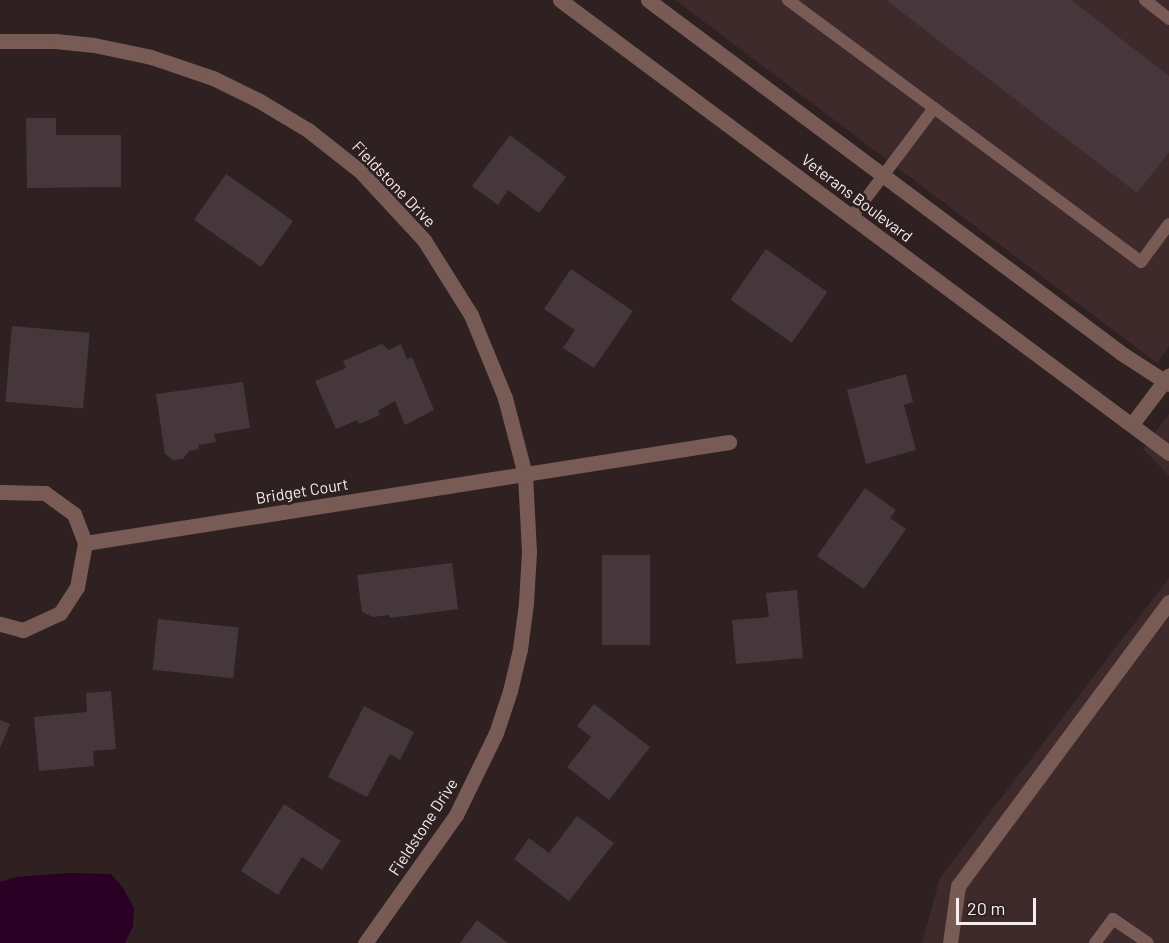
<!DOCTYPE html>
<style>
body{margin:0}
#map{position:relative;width:1169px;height:943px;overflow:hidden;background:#2f2021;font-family:Barlow,sans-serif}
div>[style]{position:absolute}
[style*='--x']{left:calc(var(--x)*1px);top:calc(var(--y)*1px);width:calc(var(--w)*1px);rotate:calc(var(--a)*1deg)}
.built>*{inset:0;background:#3f2a2b}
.water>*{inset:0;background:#2a0025}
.building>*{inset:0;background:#45373c;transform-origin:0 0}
.service>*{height:12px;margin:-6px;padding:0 6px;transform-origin:6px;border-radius:6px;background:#785b54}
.minor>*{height:15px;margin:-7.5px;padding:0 7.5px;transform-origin:7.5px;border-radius:7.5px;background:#785b54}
span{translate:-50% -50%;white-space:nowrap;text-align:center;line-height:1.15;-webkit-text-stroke:6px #2f2021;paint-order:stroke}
.street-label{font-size:16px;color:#f6ecec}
.scale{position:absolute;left:956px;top:898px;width:80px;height:27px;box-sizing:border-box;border:3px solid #f6ecec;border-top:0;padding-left:8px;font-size:18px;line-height:21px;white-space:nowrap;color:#f6ecec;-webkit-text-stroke:4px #2f2021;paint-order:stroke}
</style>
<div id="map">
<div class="built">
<i style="clip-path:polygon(675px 0,1169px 0,1169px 346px,1157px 363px)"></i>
<i style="clip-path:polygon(1169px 414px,1169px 476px,1143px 449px)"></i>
<i style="clip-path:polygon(1169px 578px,1169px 943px,922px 943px,940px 878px)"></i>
</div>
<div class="water">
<i style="clip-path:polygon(69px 873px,111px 874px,123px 888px,134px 908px,133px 926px,125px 943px,0 943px,0 882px,17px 877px)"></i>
</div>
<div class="building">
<i style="clip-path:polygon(886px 0,1071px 0,1169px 76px,1169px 152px,1137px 193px)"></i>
<i style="clip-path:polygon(26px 118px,56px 118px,56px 135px,121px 135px,121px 187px,27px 188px)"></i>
<i style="clip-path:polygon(510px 135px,566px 177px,539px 213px,508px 190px,498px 205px,472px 186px)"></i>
<i style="left:226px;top:174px;width:82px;height:56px;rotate:35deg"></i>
<i style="left:766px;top:249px;width:75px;height:62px;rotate:35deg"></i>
<i style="clip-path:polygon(571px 269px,633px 311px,594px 368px,563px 348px,575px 330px,544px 309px)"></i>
<i style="left:12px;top:326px;width:78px;height:76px;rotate:5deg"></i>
<i style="clip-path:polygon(382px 344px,389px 350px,401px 344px,407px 359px,412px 357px,434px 410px,405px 425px,395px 401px,378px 411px,380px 415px,359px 424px,357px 420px,336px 429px,315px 381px,346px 368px,343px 361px)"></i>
<i style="clip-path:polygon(906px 374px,913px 402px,904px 405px,916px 450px,866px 464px,847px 390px)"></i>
<i style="clip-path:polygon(243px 382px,250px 428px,214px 434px,216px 442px,198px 445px,199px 449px,189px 451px,183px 459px,173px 460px,165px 454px,156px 394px)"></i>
<i style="clip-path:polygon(865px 488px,896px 510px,890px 518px,906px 529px,864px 589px,817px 556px)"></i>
<i style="left:602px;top:555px;width:48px;height:90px"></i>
<i style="clip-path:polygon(452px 563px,458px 609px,390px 618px,389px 615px,373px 617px,362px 612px,357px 575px)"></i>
<i style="clip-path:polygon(797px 590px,803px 658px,736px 664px,732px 620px,769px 617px,766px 593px)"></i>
<i style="left:158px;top:619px;width:81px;height:51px;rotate:6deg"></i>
<i style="clip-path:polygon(111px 691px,116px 749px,93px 751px,94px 766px,39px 771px,34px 717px,87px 712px,86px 693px)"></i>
<i style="clip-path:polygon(594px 704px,650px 747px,609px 800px,567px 767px,591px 737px,577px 726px)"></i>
<i style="clip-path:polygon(364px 706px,414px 732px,400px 760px,390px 754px,367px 797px,328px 777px)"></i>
<i style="clip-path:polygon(0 720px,10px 724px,0 748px)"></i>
<i style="clip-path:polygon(284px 804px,341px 841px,322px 870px,302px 857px,278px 895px,241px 871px)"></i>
<i style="clip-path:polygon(577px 816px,614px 843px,569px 901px,514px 859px,529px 838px,549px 853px)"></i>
<i style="clip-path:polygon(477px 920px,508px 943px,460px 943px)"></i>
</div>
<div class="service">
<i style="--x:788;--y:0;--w:182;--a:36.5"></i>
<i style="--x:934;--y:108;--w:136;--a:127"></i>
<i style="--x:1145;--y:0;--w:31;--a:38"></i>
<i style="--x:934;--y:108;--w:258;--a:36.6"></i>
<i style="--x:1141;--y:262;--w:47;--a:-53.6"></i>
<i style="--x:1095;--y:943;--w:30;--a:-53"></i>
<i style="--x:1113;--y:919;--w:42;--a:34.4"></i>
</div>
<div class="minor">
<i style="--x:560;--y:0;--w:759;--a:36.64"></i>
<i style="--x:648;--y:0;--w:590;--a:36.73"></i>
<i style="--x:1121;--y:353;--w:57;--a:32.9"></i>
<i style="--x:0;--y:41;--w:55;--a:0"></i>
<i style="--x:55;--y:41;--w:39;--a:6"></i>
<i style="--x:94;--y:45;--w:58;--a:11.9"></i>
<i style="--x:151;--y:57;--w:65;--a:18.7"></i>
<i style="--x:213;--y:78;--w:50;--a:26.1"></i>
<i style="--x:258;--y:100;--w:58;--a:31"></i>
<i style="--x:308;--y:130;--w:66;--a:38.3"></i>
<i style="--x:360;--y:171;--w:94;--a:47.2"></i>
<i style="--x:424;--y:240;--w:89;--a:57.9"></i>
<i style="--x:471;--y:315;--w:90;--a:67.7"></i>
<i style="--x:505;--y:398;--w:80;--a:75.4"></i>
<i style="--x:525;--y:475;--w:77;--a:87"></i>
<i style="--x:529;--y:552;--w:51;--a:93.4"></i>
<i style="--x:526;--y:603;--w:46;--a:97.4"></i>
<i style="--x:520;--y:649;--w:43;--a:103.4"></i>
<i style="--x:510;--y:691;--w:44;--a:108.4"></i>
<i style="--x:496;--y:733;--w:91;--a:116"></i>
<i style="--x:456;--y:815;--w:157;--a:125.4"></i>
<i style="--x:1132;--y:424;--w:61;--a:-52.9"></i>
<i style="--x:0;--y:492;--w:45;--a:1.3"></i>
<i style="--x:45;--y:493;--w:36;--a:36"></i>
<i style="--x:74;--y:514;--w:31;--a:69"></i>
<i style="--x:85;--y:543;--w:45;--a:100.3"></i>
<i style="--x:77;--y:587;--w:31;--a:123"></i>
<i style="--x:60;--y:613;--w:41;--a:155.3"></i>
<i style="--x:23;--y:630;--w:24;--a:-165"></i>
<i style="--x:85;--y:543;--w:652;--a:-8.91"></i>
<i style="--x:950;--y:943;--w:58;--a:-82"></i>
<i style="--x:958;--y:886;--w:354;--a:-53.4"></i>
</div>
<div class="street-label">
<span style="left:394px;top:184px;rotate:46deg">Fieldstone Drive</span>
<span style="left:857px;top:198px;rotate:37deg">Veterans Boulevard</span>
<span style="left:302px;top:491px;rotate:-9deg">Bridget Court</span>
<span style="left:423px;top:827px;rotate:-57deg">Fieldstone Drive</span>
</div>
<div class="scale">20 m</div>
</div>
